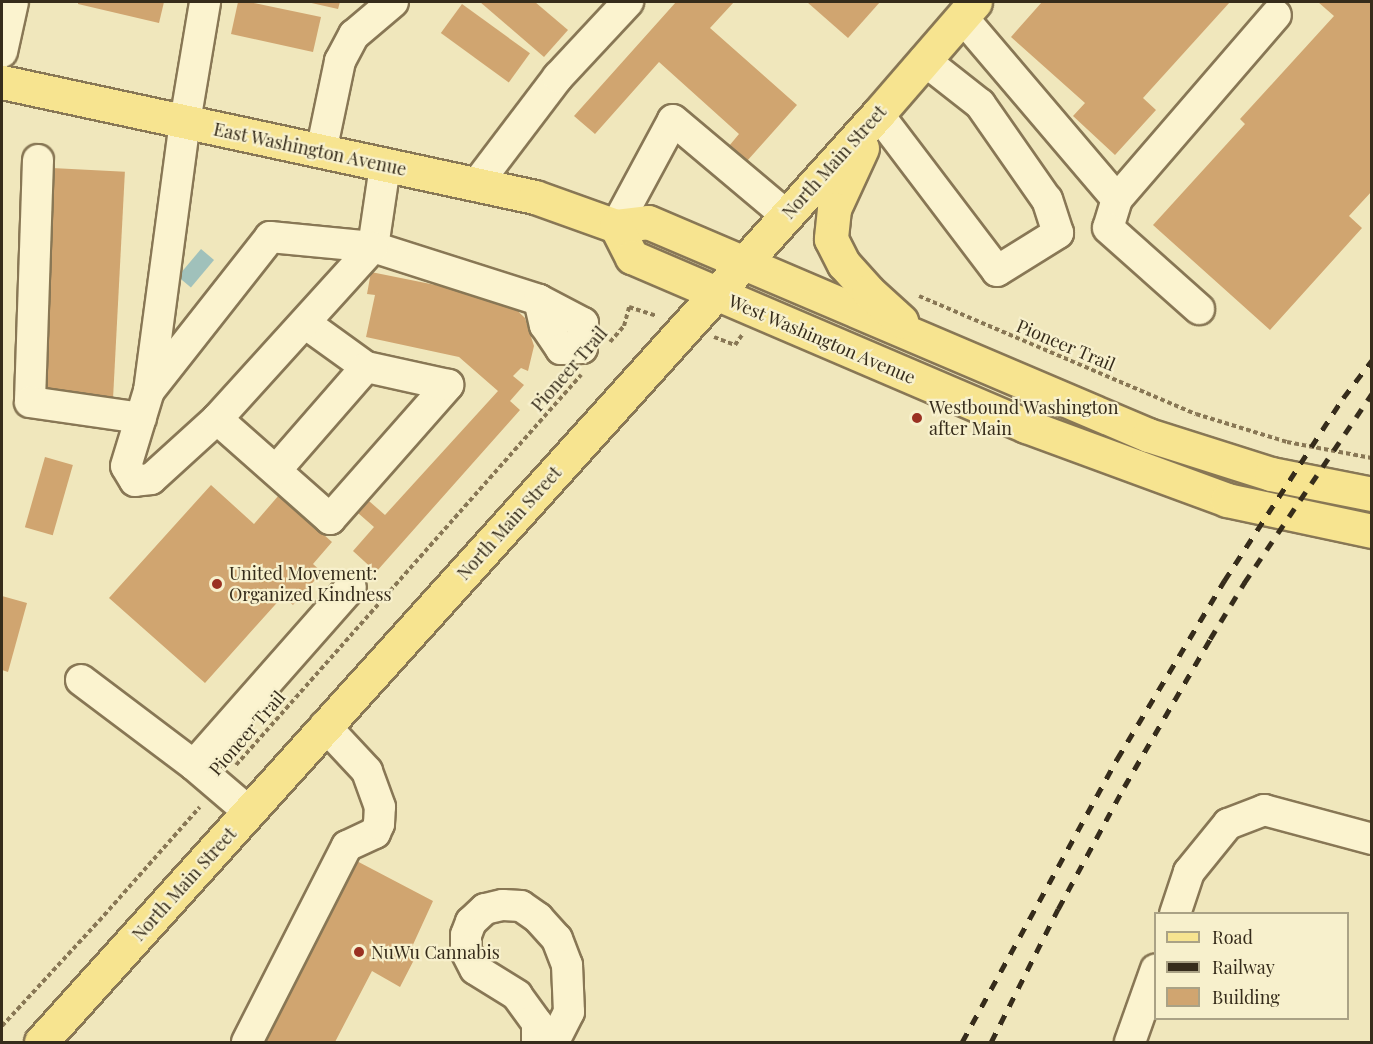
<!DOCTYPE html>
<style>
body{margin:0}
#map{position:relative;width:1373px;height:1044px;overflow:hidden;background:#f0e7bc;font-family:"Playfair Display",serif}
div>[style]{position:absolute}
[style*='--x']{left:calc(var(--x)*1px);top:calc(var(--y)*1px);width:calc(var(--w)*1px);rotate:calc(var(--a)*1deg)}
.water>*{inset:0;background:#a0c1bb;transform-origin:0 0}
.building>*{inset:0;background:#d0a570;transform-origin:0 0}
.path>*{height:4px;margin-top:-2px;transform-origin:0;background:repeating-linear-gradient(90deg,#875 0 4.5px,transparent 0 7.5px)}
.roads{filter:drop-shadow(2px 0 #875) drop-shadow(-2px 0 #875) drop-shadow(0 2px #875) drop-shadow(0 -2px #875)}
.minor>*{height:30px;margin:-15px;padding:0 15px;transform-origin:15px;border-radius:15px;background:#fbf3cf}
.major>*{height:33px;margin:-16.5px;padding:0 16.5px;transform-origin:16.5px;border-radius:16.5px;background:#f7e490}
.rail>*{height:4.5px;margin-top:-2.25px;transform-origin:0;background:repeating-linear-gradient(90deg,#362c1b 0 10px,transparent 0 20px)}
.dots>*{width:16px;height:16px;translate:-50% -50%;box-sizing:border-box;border:3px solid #f7f0cc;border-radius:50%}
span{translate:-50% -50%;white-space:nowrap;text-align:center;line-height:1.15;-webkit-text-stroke:4.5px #f7f0cc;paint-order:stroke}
.street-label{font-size:18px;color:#362c1b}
.poi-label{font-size:18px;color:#362c1b}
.left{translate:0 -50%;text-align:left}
.frame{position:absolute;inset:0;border:3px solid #362c1b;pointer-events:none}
.legend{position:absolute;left:1154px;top:912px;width:195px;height:108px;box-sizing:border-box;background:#f7f0cc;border:2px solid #aaa285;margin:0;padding:8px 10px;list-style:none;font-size:18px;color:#362c1b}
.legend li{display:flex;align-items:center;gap:12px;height:30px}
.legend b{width:30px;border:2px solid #aaa285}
</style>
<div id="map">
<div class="water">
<i style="left:201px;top:249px;width:17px;height:36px;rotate:40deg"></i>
</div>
<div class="building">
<i style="clip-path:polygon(78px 2px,164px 2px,159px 23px,78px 4px)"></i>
<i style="clip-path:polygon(238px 2px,249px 2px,321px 17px,313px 52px,231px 34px)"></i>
<i style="clip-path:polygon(307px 2px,340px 2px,338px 9px)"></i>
<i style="clip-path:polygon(480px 2px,535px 2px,568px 30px,544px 57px)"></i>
<i style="clip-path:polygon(676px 2px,734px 2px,710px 28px,797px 105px,747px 161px,729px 146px,739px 134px,659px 62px,595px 134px,574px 116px)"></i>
<i style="clip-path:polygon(807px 2px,880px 2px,848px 38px)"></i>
<i style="clip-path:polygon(1042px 2px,1230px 2px,1143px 98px,1156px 110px,1115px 155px,1073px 116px,1085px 103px,1011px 37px)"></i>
<i style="clip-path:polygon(1318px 2px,1372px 2px,1372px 191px,1349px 216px,1362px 228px,1270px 330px,1153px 225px,1245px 124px,1240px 119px,1334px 16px)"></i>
<i style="left:462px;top:4px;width:84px;height:36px;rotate:36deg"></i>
<i style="left:52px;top:168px;width:73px;height:228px;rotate:3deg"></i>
<i style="clip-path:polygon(371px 272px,505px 299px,525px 318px,534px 346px,528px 371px,521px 368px,513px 376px,524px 385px,510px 401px,520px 410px,376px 572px,353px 551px,374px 527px,358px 513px,369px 501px,385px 515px,498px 391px,459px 357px,366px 337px,375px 295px,367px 294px)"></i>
<i style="left:45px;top:457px;width:29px;height:73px;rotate:16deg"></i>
<i style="clip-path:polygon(211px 485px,254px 524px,279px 495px,332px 542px,313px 564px,322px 572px,293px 605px,283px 596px,205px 683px,109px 598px)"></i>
<i style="clip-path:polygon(2px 596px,27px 603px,8px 672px,2px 670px)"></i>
<i style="clip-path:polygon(351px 858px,433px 901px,411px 949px,417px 954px,400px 987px,372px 971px,335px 1042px,257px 1042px)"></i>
</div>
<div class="path">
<i style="--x:919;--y:296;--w:301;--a:23.1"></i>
<i style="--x:1196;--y:414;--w:95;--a:17.1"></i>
<i style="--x:1287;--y:442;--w:86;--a:10.7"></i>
<i style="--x:714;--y:337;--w:22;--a:21"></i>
<i style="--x:735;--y:345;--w:12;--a:-55"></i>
<i style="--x:610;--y:342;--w:21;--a:-49"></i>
<i style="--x:624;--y:326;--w:20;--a:-75"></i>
<i style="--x:629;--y:307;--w:29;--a:18"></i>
<i style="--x:236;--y:765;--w:521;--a:-48.5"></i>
<i style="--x:2;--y:1026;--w:143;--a:-47.3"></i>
<i style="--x:99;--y:921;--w:152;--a:-48.5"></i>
</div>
<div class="roads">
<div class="minor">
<i style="--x:962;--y:17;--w:239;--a:49.6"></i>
<i style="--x:1117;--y:199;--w:243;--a:-49.2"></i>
<i style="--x:2;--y:52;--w:51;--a:-77.6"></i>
<i style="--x:878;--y:114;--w:197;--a:52.8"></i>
<i style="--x:997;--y:271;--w:72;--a:-31.9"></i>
<i style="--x:1058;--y:233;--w:35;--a:-108"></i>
<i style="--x:1047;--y:200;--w:117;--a:-124.9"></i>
<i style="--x:980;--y:104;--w:71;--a:-141.8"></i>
<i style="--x:321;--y:152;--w:93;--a:-78.2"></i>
<i style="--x:340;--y:61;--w:30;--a:-62"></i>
<i style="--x:354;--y:35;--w:51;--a:-40.2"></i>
<i style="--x:38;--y:160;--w:242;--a:91.9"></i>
<i style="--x:30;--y:402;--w:112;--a:8.2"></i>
<i style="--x:385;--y:166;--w:82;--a:98.4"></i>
<i style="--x:373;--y:247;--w:174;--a:17.7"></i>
<i style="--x:539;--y:300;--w:26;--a:77"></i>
<i style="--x:545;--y:325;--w:29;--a:56"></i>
<i style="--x:561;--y:349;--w:21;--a:-3"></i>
<i style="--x:582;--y:348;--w:25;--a:-88"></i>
<i style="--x:583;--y:323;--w:50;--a:-152.4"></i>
<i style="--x:476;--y:185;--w:136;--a:-52.8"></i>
<i style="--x:558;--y:77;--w:103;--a:-47"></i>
<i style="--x:1117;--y:199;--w:30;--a:107"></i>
<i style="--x:1108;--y:228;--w:122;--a:41.7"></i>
<i style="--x:616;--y:226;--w:120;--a:-61.7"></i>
<i style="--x:673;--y:120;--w:148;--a:40.1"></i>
<i style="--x:305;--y:323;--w:75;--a:35.8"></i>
<i style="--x:149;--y:391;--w:271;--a:-82.4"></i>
<i style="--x:185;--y:122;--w:122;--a:-80.5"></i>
<i style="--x:217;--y:419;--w:89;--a:137.7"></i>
<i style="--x:151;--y:479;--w:16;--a:173"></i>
<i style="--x:135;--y:481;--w:17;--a:-121"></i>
<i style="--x:126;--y:466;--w:78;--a:-73"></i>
<i style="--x:149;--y:391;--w:196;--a:-51.8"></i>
<i style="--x:270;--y:237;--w:103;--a:5.5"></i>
<i style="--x:373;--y:247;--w:232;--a:132.2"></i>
<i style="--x:217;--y:419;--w:151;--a:41.5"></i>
<i style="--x:330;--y:519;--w:179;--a:-48.6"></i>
<i style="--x:448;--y:385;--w:84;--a:-167.6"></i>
<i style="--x:366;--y:367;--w:137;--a:131.1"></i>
<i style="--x:81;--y:680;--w:141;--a:37"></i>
<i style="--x:194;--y:765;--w:72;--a:40.5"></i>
<i style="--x:194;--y:765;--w:237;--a:-48.6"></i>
<i style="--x:1175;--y:914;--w:44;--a:-71.6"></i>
<i style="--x:1189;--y:872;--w:62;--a:-50.9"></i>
<i style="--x:1228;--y:824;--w:39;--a:-21"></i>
<i style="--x:1264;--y:810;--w:112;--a:15"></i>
<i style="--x:247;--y:1042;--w:220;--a:-63"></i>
<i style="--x:347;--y:846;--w:31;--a:-25"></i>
<i style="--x:375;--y:833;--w:10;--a:-66"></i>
<i style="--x:379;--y:824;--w:17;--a:-87"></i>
<i style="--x:380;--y:807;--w:38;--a:-110"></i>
<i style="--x:367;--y:771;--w:62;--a:-133"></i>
<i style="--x:537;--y:1042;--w:19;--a:-90"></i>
<i style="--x:537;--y:1023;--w:34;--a:-126"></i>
<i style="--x:517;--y:995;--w:49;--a:-148.2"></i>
<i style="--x:475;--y:969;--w:20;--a:-117"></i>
<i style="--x:466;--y:951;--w:16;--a:-90"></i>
<i style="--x:466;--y:935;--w:14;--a:-69"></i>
<i style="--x:471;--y:922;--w:19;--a:-43"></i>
<i style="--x:485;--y:909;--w:18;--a:-13"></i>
<i style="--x:503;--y:905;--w:18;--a:3"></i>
<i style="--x:521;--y:906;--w:21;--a:35"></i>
<i style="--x:538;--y:918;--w:28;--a:48"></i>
<i style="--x:557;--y:939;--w:28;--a:69"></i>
<i style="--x:567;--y:965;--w:47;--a:87.6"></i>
<i style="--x:569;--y:1012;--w:34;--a:117"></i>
<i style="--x:1130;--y:1042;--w:77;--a:-70.4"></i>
</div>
<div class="major">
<i style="--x:2;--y:82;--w:545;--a:12.18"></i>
<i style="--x:535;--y:197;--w:86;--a:19.7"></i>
<i style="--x:616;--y:226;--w:32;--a:-7"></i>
<i style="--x:648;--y:222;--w:543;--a:23.07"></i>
<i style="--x:1148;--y:435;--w:129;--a:17.6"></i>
<i style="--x:1271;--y:474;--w:103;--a:11.2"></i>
<i style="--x:862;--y:148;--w:67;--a:114.7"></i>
<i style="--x:834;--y:209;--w:30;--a:96"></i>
<i style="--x:831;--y:239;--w:28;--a:63"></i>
<i style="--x:844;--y:264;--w:36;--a:48"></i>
<i style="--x:868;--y:291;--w:45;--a:42.3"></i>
<i style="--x:616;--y:226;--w:35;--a:63"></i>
<i style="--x:632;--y:257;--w:429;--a:23.2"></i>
<i style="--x:1026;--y:426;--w:214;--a:20.2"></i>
<i style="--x:1227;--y:500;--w:148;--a:12.1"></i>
<i style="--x:41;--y:1042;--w:1250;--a:-47.95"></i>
<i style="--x:878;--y:114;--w:148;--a:-49.1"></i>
</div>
</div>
<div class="rail">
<i style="--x:962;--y:1042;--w:323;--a:-61.3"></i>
<i style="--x:1117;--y:759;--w:208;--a:-59"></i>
<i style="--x:1224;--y:581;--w:218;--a:-57"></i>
<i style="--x:1343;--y:398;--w:48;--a:-52.7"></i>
<i style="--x:991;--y:1042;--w:149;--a:-63.3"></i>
<i style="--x:1058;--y:909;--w:139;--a:-61.6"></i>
<i style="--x:1124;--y:787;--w:171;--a:-59.8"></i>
<i style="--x:1210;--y:639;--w:66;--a:-58.7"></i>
<i style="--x:1244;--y:583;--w:229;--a:-56"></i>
</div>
<div class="dots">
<i style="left:917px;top:418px;background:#9a3122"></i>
<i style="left:217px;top:584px;background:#9a3122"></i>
<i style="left:359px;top:952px;background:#9a3122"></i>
</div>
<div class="street-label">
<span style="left:310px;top:149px;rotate:12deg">East Washington Avenue</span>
<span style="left:834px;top:162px;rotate:-48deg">North Main Street</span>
<span style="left:822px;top:339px;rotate:23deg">West Washington Avenue</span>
<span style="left:1066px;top:345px;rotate:23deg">Pioneer Trail</span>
<span style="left:569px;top:369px;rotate:-49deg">Pioneer Trail</span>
<span style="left:509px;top:523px;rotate:-48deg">North Main Street</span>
<span style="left:247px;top:733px;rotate:-49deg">Pioneer Trail</span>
<span style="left:184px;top:884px;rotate:-48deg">North Main Street</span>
</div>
<div class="poi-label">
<span class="left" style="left:929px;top:418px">Westbound Washington<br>after Main</span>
<span class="left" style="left:229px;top:584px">United Movement:<br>Organized Kindness</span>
<span class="left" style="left:371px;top:952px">NuWu Cannabis</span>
</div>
<div class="frame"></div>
<ul class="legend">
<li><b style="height:8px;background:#f7e490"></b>Road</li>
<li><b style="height:8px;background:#362c1b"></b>Railway</li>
<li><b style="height:16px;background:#d0a570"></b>Building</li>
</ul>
</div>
